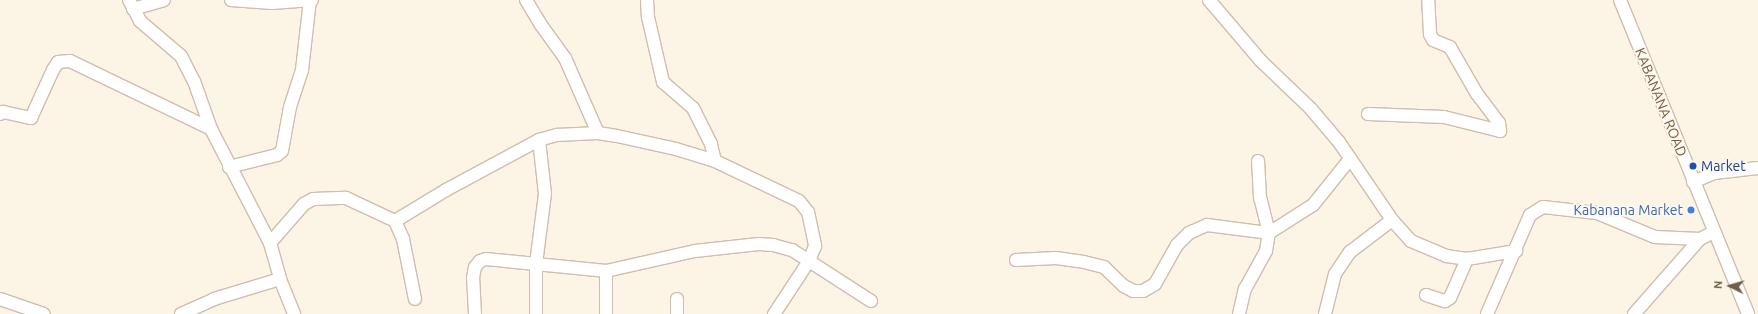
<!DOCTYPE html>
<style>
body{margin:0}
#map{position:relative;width:1758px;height:314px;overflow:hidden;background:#fcf4e4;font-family:Ubuntu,sans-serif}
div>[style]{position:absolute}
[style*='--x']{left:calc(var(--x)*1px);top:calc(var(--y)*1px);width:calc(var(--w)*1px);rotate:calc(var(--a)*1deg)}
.roads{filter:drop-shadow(1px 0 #cfbeae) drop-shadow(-1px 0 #cfbeae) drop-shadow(0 1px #cfbeae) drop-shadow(0 -1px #cfbeae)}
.minor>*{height:12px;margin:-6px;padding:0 6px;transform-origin:6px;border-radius:6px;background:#fff}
.dots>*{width:11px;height:11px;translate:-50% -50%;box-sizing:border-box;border:2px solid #fff8ea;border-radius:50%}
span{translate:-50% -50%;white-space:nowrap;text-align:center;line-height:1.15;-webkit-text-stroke:3.5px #fff8ea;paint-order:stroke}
.street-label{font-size:14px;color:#745b4a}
.transit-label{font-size:14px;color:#164399}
.left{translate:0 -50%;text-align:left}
.shop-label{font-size:14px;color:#366cbe}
.right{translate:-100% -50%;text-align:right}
.north{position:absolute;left:1710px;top:266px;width:40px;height:40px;-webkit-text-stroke:3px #fff8ea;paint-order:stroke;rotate:275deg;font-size:11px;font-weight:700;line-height:16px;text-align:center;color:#745b4a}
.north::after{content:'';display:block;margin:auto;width:14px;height:18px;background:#745b4a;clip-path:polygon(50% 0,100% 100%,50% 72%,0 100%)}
</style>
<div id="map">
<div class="roads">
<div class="minor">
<i style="--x:129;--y:0;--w:24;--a:62"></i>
<i style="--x:140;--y:21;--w:54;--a:40.5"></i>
<i style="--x:181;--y:56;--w:28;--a:63"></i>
<i style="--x:194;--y:81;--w:51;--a:70.5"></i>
<i style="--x:211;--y:129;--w:128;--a:62.6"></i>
<i style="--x:270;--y:243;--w:37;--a:74"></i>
<i style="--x:280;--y:279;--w:38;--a:68"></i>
<i style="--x:231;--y:0;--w:41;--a:4.2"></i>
<i style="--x:272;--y:3;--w:40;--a:-4.3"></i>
<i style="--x:526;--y:0;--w:29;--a:59"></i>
<i style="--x:541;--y:25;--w:41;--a:54"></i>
<i style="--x:565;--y:58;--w:82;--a:66.3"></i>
<i style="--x:647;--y:0;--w:17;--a:87"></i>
<i style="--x:648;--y:17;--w:67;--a:77"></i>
<i style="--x:663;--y:82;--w:40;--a:41"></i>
<i style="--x:693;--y:108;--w:40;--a:63.4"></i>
<i style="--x:711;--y:144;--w:17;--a:77"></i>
<i style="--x:715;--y:161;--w:93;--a:25.5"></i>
<i style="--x:799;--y:201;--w:14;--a:51"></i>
<i style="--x:808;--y:212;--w:35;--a:78"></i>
<i style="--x:815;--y:246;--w:16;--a:112"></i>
<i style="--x:809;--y:261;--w:64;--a:123.4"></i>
<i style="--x:1209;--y:0;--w:80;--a:49.6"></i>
<i style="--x:1261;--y:61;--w:69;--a:43.8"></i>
<i style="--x:1311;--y:109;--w:43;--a:49.7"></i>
<i style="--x:1339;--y:142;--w:94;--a:55.8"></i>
<i style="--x:1392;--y:220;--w:28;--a:48"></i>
<i style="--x:1411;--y:241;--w:38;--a:23"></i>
<i style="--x:1446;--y:256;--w:21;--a:8"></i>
<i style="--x:1467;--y:259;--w:50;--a:-9.3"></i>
<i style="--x:1620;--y:0;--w:339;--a:67.8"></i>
<i style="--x:133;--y:9;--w:32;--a:-16"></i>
<i style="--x:0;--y:114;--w:4;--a:-34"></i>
<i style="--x:3;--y:112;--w:29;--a:12"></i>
<i style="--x:31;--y:118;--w:53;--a:-65.4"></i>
<i style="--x:53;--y:70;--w:9;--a:-58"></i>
<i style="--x:58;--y:62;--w:12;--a:-5"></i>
<i style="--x:70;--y:61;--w:157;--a:25.7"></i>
<i style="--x:1368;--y:114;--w:76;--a:2.3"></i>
<i style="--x:1444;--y:117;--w:58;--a:14"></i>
<i style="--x:1500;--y:131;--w:8;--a:-97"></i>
<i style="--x:1499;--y:123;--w:36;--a:-127"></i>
<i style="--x:1477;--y:94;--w:54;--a:-119.9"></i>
<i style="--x:1450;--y:47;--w:18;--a:-158"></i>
<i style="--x:1433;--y:40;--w:7;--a:-117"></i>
<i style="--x:1430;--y:34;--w:34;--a:-93"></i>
<i style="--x:229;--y:167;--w:49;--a:-14"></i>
<i style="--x:277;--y:155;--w:6;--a:-39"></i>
<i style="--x:282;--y:151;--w:45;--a:-79.7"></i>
<i style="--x:290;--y:107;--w:39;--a:-72"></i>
<i style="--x:302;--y:70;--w:70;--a:-83.5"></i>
<i style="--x:1693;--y:182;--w:23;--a:-23"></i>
<i style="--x:1714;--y:173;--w:44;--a:-6.5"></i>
<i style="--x:395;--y:221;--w:60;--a:-31.3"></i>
<i style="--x:446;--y:190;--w:106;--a:-28.3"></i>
<i style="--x:539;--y:140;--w:19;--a:-16"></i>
<i style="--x:557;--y:135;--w:41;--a:-2.8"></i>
<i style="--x:598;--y:133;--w:19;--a:9"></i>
<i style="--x:617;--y:136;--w:60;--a:12.4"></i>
<i style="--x:676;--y:149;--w:41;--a:17.1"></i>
<i style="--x:270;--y:243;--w:52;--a:-48.9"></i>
<i style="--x:304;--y:204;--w:10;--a:-29"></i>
<i style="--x:313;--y:199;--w:33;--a:-2"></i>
<i style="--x:346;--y:198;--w:54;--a:25.1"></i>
<i style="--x:395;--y:221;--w:20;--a:66"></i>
<i style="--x:403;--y:239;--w:61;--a:78.7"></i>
<i style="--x:1016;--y:260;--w:40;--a:-2.9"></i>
<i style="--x:1056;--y:258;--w:28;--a:8"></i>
<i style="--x:1084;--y:262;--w:21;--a:14"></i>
<i style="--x:1104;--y:267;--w:28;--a:44"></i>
<i style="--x:1124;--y:286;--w:10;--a:29"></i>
<i style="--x:1133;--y:291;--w:10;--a:0"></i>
<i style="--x:1143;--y:291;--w:14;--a:-30"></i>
<i style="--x:1155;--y:284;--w:45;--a:-60.6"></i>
<i style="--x:1177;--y:245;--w:17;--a:-45"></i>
<i style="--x:1189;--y:233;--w:20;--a:-24"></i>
<i style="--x:1207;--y:225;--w:63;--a:7.4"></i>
<i style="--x:1269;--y:233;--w:52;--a:-32.5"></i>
<i style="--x:1313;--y:205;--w:59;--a:-51.2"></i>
<i style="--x:606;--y:271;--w:43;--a:90"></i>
<i style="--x:1426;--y:295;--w:20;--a:18"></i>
<i style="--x:1445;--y:301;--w:6;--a:-31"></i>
<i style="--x:1450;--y:298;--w:43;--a:-66.4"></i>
<i style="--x:0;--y:299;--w:46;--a:18.8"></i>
<i style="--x:181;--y:314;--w:36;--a:-24"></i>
<i style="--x:214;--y:299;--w:69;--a:-16.9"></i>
<i style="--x:475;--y:314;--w:36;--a:-93"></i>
<i style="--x:473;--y:278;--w:11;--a:-80"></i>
<i style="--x:475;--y:267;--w:8;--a:-50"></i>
<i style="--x:480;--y:261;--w:6;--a:-18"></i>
<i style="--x:486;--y:259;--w:121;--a:5.7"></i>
<i style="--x:606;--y:271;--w:91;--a:-12.7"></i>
<i style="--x:695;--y:251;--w:64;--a:-6.2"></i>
<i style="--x:759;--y:244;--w:14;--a:4"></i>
<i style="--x:773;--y:245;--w:20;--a:15"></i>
<i style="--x:792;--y:250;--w:94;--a:32.8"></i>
<i style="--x:536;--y:314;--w:50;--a:-90"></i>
<i style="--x:536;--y:264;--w:71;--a:-82.7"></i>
<i style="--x:545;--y:194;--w:54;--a:-96.3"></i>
<i style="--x:677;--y:314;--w:15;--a:-90"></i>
<i style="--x:1239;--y:314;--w:26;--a:-77"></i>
<i style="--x:1245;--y:289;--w:43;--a:-61.1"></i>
<i style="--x:1266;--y:251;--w:18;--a:-81"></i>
<i style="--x:1269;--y:233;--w:36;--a:-104"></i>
<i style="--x:1260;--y:198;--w:37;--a:-93"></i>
<i style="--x:1325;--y:314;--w:41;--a:-76"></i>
<i style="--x:1335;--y:274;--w:27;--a:-56"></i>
<i style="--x:1350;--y:252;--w:53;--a:-37.3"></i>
<i style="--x:1487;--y:314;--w:108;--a:-66.5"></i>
<i style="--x:1530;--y:215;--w:15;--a:-32"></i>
<i style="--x:1543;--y:207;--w:54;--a:6.3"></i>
<i style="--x:1597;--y:213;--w:63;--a:22.5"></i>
<i style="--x:1655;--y:237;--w:45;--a:2.5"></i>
<i style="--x:1700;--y:239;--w:16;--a:-27"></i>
<i style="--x:1634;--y:314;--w:100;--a:-48.7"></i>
</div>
</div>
<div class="dots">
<i style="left:1693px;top:166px;background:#1a4fb4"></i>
<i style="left:1691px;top:210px;background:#3f7fe0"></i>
</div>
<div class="street-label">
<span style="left:1661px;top:102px;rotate:68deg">KABANANA ROAD</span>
</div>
<div class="transit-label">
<span class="left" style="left:1701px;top:166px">Market</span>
</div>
<div class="shop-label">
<span class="right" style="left:1683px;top:210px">Kabanana Market</span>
</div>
<div class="north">N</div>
</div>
